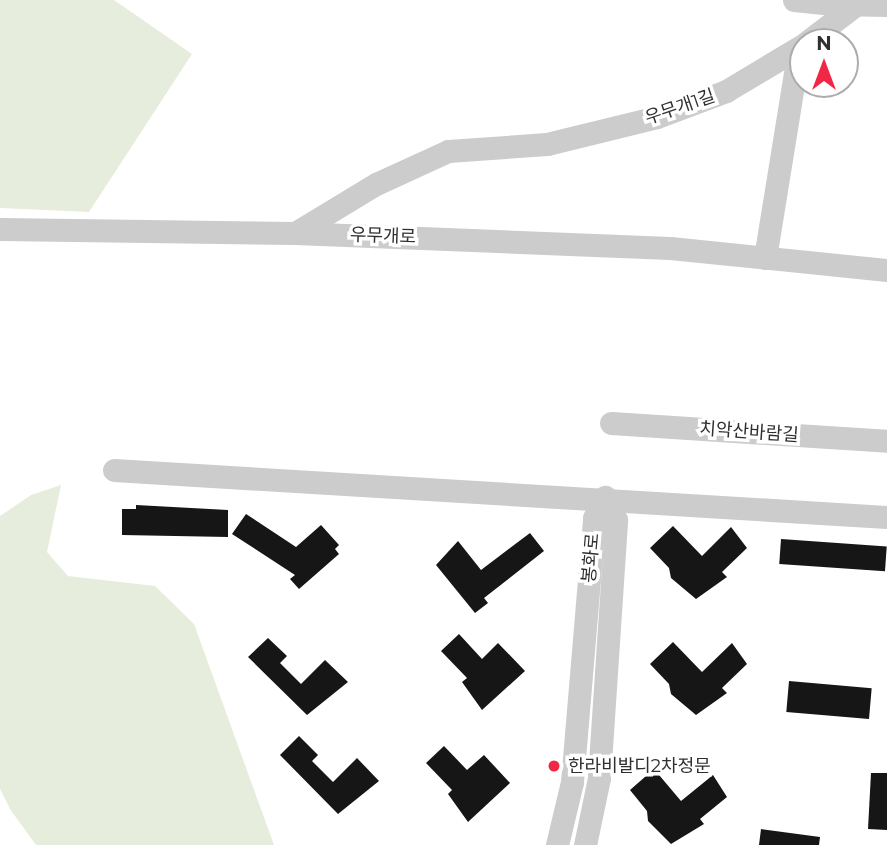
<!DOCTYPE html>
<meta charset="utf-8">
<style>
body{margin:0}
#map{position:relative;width:887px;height:845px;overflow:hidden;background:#fff;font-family:Montserrat,"Noto Sans KR",sans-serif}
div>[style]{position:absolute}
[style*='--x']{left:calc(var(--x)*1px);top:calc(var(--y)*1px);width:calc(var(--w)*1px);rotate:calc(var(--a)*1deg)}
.green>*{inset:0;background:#e7eddc}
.building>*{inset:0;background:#161616;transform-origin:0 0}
.minor>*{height:23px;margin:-11.5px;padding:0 11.5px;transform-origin:11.5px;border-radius:11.5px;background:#ccc}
.dots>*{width:19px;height:19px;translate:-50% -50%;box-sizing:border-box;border:4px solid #fff;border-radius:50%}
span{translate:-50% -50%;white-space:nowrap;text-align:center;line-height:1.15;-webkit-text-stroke:7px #fff;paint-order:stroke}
.street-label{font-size:18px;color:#2f2f2f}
.poi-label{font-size:18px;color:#2f2f2f}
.left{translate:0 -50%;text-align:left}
.north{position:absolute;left:789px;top:28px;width:70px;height:70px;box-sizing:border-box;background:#fff;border:2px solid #acacac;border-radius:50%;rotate:0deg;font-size:19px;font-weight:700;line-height:28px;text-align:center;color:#2f2f2f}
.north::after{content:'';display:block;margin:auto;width:24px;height:32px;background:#f02745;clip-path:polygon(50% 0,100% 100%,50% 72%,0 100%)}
</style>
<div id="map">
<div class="green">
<i style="clip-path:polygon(0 0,114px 0,192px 54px,89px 212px,0 208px)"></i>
<i style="clip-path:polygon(61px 485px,47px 552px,68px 576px,155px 586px,194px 624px,274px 845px,36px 845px,10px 809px,0 789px,0 516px,31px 495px)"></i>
</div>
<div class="building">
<i style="clip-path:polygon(136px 505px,228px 510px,228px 537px,122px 535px,122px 509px,136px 509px)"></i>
<i style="clip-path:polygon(246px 514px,296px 547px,321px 525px,339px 545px,335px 549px,339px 554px,299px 589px,290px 579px,295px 575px,232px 534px)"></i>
<i style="clip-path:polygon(673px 526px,702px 556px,731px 527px,747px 548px,722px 572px,727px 577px,696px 599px,671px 578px,669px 568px,650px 548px)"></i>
<i style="clip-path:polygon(530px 533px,544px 551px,484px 598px,488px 603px,475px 613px,436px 565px,458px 541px,481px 570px)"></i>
<i style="left:781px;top:539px;width:106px;height:25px;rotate:4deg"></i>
<i style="clip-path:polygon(459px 634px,482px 659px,498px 643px,525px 671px,482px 710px,462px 682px,467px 678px,441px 651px)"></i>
<i style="clip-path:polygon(268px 638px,287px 656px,280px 663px,301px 684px,325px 660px,348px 682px,307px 715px,248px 657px)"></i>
<i style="clip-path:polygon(673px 642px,702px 672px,732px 643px,747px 664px,722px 688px,727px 693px,696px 715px,671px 694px,669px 684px,650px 664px)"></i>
<i style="left:789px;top:681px;width:83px;height:31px;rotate:5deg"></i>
<i style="clip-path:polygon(299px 736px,318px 755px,312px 761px,333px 782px,357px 758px,379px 781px,338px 814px,280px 755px)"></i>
<i style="clip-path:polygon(444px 746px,467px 770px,484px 755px,510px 783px,468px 822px,448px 794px,452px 790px,426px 763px)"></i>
<i style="clip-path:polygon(654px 769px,681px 801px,713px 775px,727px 797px,700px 819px,704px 824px,671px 844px,648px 821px,647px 811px,630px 790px)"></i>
<i style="clip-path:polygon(871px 773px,887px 773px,887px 830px,868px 829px)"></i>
<i style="clip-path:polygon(761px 829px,820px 837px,819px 845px,759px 845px)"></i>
</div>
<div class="minor">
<i style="--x:794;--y:0;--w:39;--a:6"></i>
<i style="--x:831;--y:0;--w:4;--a:63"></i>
<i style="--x:833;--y:4;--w:54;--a:1.1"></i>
<i style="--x:807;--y:42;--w:69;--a:-37.4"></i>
<i style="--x:0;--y:229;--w:295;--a:0.8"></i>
<i style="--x:295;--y:233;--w:375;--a:2.3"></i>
<i style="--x:670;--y:248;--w:218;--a:5.8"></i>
<i style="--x:295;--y:233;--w:95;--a:-31.2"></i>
<i style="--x:376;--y:184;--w:79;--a:-24.6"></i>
<i style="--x:448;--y:151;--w:99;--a:-4"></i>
<i style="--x:547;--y:144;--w:113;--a:-13.8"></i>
<i style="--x:657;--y:117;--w:74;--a:-20.6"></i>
<i style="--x:726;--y:91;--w:90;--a:-30.9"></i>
<i style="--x:765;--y:258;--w:213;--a:-80.8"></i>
<i style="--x:611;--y:423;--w:277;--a:3.7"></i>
<i style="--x:114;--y:470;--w:774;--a:3.48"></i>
<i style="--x:557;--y:845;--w:65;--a:-76.6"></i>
<i style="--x:572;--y:782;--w:265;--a:-85.2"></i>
<i style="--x:594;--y:518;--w:24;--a:-62"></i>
<i style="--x:585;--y:845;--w:68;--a:-78.2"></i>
<i style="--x:599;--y:778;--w:259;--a:-86.2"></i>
<i style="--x:616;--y:520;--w:25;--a:-116"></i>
</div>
<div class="dots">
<i style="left:554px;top:766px;background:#f02745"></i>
</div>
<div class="street-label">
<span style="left:680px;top:107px;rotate:-19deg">우무개1길</span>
<span style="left:383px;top:236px;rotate:2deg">우무개로</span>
<span style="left:749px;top:432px;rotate:4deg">치악산바람길</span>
<span style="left:591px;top:558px;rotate:-85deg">봉화로</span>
</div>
<div class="poi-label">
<span class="left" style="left:568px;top:766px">한라비발디2차정문</span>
</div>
<div class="north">N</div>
</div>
